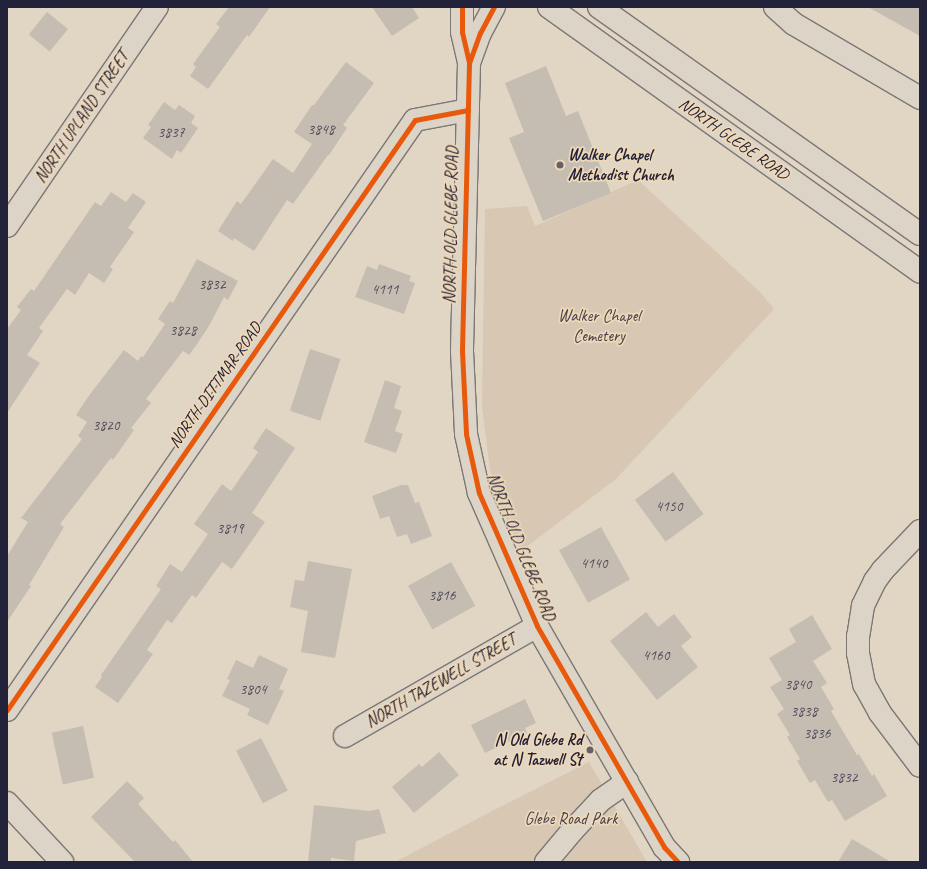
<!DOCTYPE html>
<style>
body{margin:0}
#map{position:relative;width:927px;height:869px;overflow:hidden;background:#e1d5c4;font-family:Caveat,sans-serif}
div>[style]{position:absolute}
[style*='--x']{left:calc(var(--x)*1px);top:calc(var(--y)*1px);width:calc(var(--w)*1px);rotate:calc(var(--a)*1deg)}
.built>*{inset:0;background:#d8c8b3}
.building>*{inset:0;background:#c6bdb2;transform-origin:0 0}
.roads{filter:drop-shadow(1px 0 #7c7774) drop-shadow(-1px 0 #7c7774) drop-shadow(0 1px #7c7774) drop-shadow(0 -1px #7c7774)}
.street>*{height:22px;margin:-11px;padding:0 11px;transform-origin:11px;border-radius:11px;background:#ddd4c8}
.secondary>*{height:22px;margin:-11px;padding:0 11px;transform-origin:11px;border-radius:11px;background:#ddd4c8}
.primary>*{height:22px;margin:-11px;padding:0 11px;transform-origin:11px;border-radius:11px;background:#ddd4c8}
.cycleway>*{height:5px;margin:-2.5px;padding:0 2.5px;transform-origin:2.5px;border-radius:2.5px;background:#e8590c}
.dots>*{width:11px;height:11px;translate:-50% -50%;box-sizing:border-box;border:2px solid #eed8b7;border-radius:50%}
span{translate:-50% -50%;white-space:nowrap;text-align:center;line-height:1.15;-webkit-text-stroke:3.5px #eed8b7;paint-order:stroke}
.number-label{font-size:15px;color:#4b4959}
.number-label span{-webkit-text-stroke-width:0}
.street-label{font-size:17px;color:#22223b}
.poi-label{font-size:17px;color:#22223b;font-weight:700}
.left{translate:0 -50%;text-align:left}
.right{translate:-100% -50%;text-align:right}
.park-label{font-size:17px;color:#454150}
.frame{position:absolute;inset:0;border:8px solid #22223b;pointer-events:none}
</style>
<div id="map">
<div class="built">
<i style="clip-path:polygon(638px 180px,759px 291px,774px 309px,616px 479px,521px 551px,505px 517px,490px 470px,482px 407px,485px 209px,527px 206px,535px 226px)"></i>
<i style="clip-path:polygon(589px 762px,647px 862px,395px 862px,494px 810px)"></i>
</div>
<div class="building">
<i style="clip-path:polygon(229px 7px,270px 7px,249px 37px,247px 35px,208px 89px,190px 76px,196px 67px,193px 64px,220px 27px,216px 24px)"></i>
<i style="clip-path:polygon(372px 7px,412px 7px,419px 18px,392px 36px)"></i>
<i style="clip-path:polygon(868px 7px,920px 7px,920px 36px)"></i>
<i style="left:47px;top:12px;width:27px;height:29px;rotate:39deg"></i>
<i style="clip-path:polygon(346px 62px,374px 83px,343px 125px,347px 128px,329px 155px,328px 155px,293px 204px,287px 200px,254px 251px,234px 238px,233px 241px,218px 231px,237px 201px,241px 204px,273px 159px,293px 173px,312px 144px,294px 132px,312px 105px,314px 105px)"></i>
<i style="clip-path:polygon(546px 66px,566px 116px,578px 111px,611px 193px,543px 221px,509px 138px,524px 132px,505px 83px)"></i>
<i style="clip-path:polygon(164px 102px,175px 110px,179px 105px,195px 116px,191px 123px,198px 128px,181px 153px,177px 150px,172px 159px,143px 138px,151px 127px,148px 125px)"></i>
<i style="clip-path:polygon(111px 192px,126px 202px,133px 193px,146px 202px,128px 228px,134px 232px,110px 267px,113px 269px,104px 283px,89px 273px,75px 295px,67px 289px,39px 328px,43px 331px,27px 355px,40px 363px,7px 413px,7px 329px,21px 310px,17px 307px,31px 289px,34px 291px,95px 202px,101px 206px)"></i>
<i style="clip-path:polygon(197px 259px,238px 281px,228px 300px,224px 297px,209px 326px,195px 347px,189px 355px,183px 351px,146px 399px,151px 403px,131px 428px,134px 430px,113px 460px,111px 458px,60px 524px,64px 527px,29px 585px,31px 586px,7px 622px,7px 556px,28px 522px,21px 518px,82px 439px,78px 436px,87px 422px,76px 415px,88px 397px,124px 350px,138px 361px,141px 356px,143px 357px,165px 324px,158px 319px,170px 301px,173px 303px)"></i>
<i style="clip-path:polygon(379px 264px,411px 276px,409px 281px,415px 283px,404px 314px,355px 297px,367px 266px,377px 270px)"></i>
<i style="left:310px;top:349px;width:32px;height:65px;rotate:18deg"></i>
<i style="clip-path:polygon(385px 380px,401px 386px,394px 408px,402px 411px,395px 431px,403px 434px,396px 453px,364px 442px)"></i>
<i style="clip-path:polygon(266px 428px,295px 448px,252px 513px,265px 522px,232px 569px,222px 562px,196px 598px,192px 595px,172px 623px,167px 620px,147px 650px,153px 654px,118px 703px,95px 687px,102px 677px,101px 675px,161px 589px,156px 586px,170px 564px,182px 572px,208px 534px,194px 524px,222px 484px,231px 491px,258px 452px,253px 448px)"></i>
<i style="left:673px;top:472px;width:52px;height:47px;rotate:54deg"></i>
<i style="clip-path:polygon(401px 485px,408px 485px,415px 503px,419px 502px,432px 536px,411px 544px,407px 534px,397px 537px,389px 516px,380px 519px,372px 496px)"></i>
<i style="left:601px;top:527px;width:60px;height:48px;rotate:61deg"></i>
<i style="clip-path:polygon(308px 561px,352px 569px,335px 658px,301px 652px,308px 611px,290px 607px,295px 580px,304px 581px)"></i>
<i style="left:451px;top:562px;width:50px;height:49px;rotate:61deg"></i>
<i style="clip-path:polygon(646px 612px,658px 627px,674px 614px,692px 637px,681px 646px,698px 667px,657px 700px,610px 641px)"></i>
<i style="clip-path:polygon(812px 615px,832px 649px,813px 661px,827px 683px,821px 687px,834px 709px,831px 711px,857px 755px,859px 754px,872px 776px,874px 774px,887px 796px,845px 821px,832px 800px,828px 802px,815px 780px,810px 783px,797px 761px,800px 759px,787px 737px,790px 735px,777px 714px,784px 709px,770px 687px,782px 680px,769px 658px,796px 642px,789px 629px)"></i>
<i style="clip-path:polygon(259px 655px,288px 669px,279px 689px,284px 691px,268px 725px,247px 715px,250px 709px,222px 696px,230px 680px,227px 679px,236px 660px,253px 668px)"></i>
<i style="clip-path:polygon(525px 699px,536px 723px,525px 728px,527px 733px,485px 753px,471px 725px)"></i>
<i style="left:83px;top:726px;width:53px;height:32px;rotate:78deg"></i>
<i style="left:261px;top:738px;width:59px;height:28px;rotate:63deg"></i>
<i style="clip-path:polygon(439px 752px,459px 775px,414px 813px,392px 787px,419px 764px,422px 767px)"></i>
<i style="clip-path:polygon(127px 781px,144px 798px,138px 804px,173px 842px,175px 840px,193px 862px,135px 862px,91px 817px)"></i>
<i style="clip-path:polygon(314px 805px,370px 811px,379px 809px,386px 833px,356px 841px,354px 861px,331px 858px,331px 862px,308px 862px)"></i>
<i style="clip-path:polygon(852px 839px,891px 862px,838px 862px)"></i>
</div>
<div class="roads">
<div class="street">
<i style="--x:775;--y:7;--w:25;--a:42"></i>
<i style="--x:794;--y:24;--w:146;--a:30.4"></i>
<i style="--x:7;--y:226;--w:265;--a:-55.6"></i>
<i style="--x:920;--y:531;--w:54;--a:133.5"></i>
<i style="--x:883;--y:570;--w:14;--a:126"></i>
<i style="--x:875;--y:581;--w:28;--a:116"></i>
<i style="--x:863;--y:606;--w:30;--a:99"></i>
<i style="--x:858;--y:636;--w:17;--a:90"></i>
<i style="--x:858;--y:653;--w:32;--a:79"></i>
<i style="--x:864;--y:684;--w:33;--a:61"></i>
<i style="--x:880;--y:713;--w:66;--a:53"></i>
<i style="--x:7;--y:710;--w:717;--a:-55.34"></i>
<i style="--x:415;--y:120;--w:54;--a:-10.7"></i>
<i style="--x:345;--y:736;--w:221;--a:-29.8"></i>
<i style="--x:7;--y:803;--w:81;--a:47"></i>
<i style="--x:546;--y:862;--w:40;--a:-50"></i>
<i style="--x:572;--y:831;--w:42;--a:-46.9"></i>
<i style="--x:601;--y:800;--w:32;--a:-35"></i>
</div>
<div class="secondary">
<i style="--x:462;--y:7;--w:25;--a:90"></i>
<i style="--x:462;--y:32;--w:32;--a:77"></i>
<i style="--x:469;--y:63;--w:288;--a:91.4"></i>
<i style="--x:462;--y:351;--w:83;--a:87.2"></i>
<i style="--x:466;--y:434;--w:60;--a:77.6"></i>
<i style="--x:479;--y:493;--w:145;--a:66.4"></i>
<i style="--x:537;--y:626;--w:255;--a:60.1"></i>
<i style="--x:664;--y:847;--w:21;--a:47"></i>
<i style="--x:469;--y:63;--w:32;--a:-70"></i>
<i style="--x:480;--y:33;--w:30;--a:-62"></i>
</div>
<div class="primary">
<i style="--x:549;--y:7;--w:456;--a:35.5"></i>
<i style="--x:599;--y:7;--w:393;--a:35.3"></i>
</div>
</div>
<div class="cycleway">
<i style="--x:462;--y:7;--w:25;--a:90"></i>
<i style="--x:462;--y:32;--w:32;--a:77"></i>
<i style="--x:469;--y:63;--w:288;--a:91.4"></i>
<i style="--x:462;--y:351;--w:83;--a:87.2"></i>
<i style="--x:466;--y:434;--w:60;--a:77.6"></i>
<i style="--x:479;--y:493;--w:145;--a:66.4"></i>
<i style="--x:537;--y:626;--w:255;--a:60.1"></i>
<i style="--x:664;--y:847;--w:21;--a:47"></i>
<i style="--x:469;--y:63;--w:32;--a:-70"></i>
<i style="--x:480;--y:33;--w:30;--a:-62"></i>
<i style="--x:7;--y:710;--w:717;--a:-55.34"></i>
<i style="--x:415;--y:120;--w:54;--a:-10.7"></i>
</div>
<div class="dots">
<i style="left:560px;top:165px;background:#65616b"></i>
<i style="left:590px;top:750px;background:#65616b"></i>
</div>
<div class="number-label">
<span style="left:321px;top:130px">3848</span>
<span style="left:171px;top:133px">3837</span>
<span style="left:212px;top:285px">3832</span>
<span style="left:385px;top:290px">4111</span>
<span style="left:183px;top:331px">3828</span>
<span style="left:106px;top:426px">3820</span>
<span style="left:669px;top:507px">4150</span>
<span style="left:230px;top:529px">3819</span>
<span style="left:594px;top:564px">4140</span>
<span style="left:442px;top:596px">3816</span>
<span style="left:656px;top:656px">4160</span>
<span style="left:798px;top:685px">3840</span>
<span style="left:253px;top:690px">3804</span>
<span style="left:804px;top:712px">3838</span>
<span style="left:817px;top:734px">3836</span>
<span style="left:844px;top:778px">3832</span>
</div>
<div class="street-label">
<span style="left:82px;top:117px;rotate:-56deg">NORTH UPLAND STREET</span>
<span style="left:734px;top:139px;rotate:35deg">NORTH GLEBE ROAD</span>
<span style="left:451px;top:225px;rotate:-89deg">NORTH OLD GLEBE ROAD</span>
<span style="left:215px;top:385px;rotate:-55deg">NORTH DITTMAR ROAD</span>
<span style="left:521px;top:547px;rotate:68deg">NORTH OLD GLEBE ROAD</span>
<span style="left:441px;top:681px;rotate:-30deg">NORTH TAZEWELL STREET</span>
</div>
<div class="poi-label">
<span class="left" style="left:568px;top:165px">Walker Chapel<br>Methodist Church</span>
<span class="right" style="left:582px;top:750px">N Old Glebe Rd<br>at N Tazwell St</span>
</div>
<div class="park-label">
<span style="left:599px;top:326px">Walker Chapel<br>Cemetery</span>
<span style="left:571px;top:819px">Glebe Road Park</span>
</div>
<div class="frame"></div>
</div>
